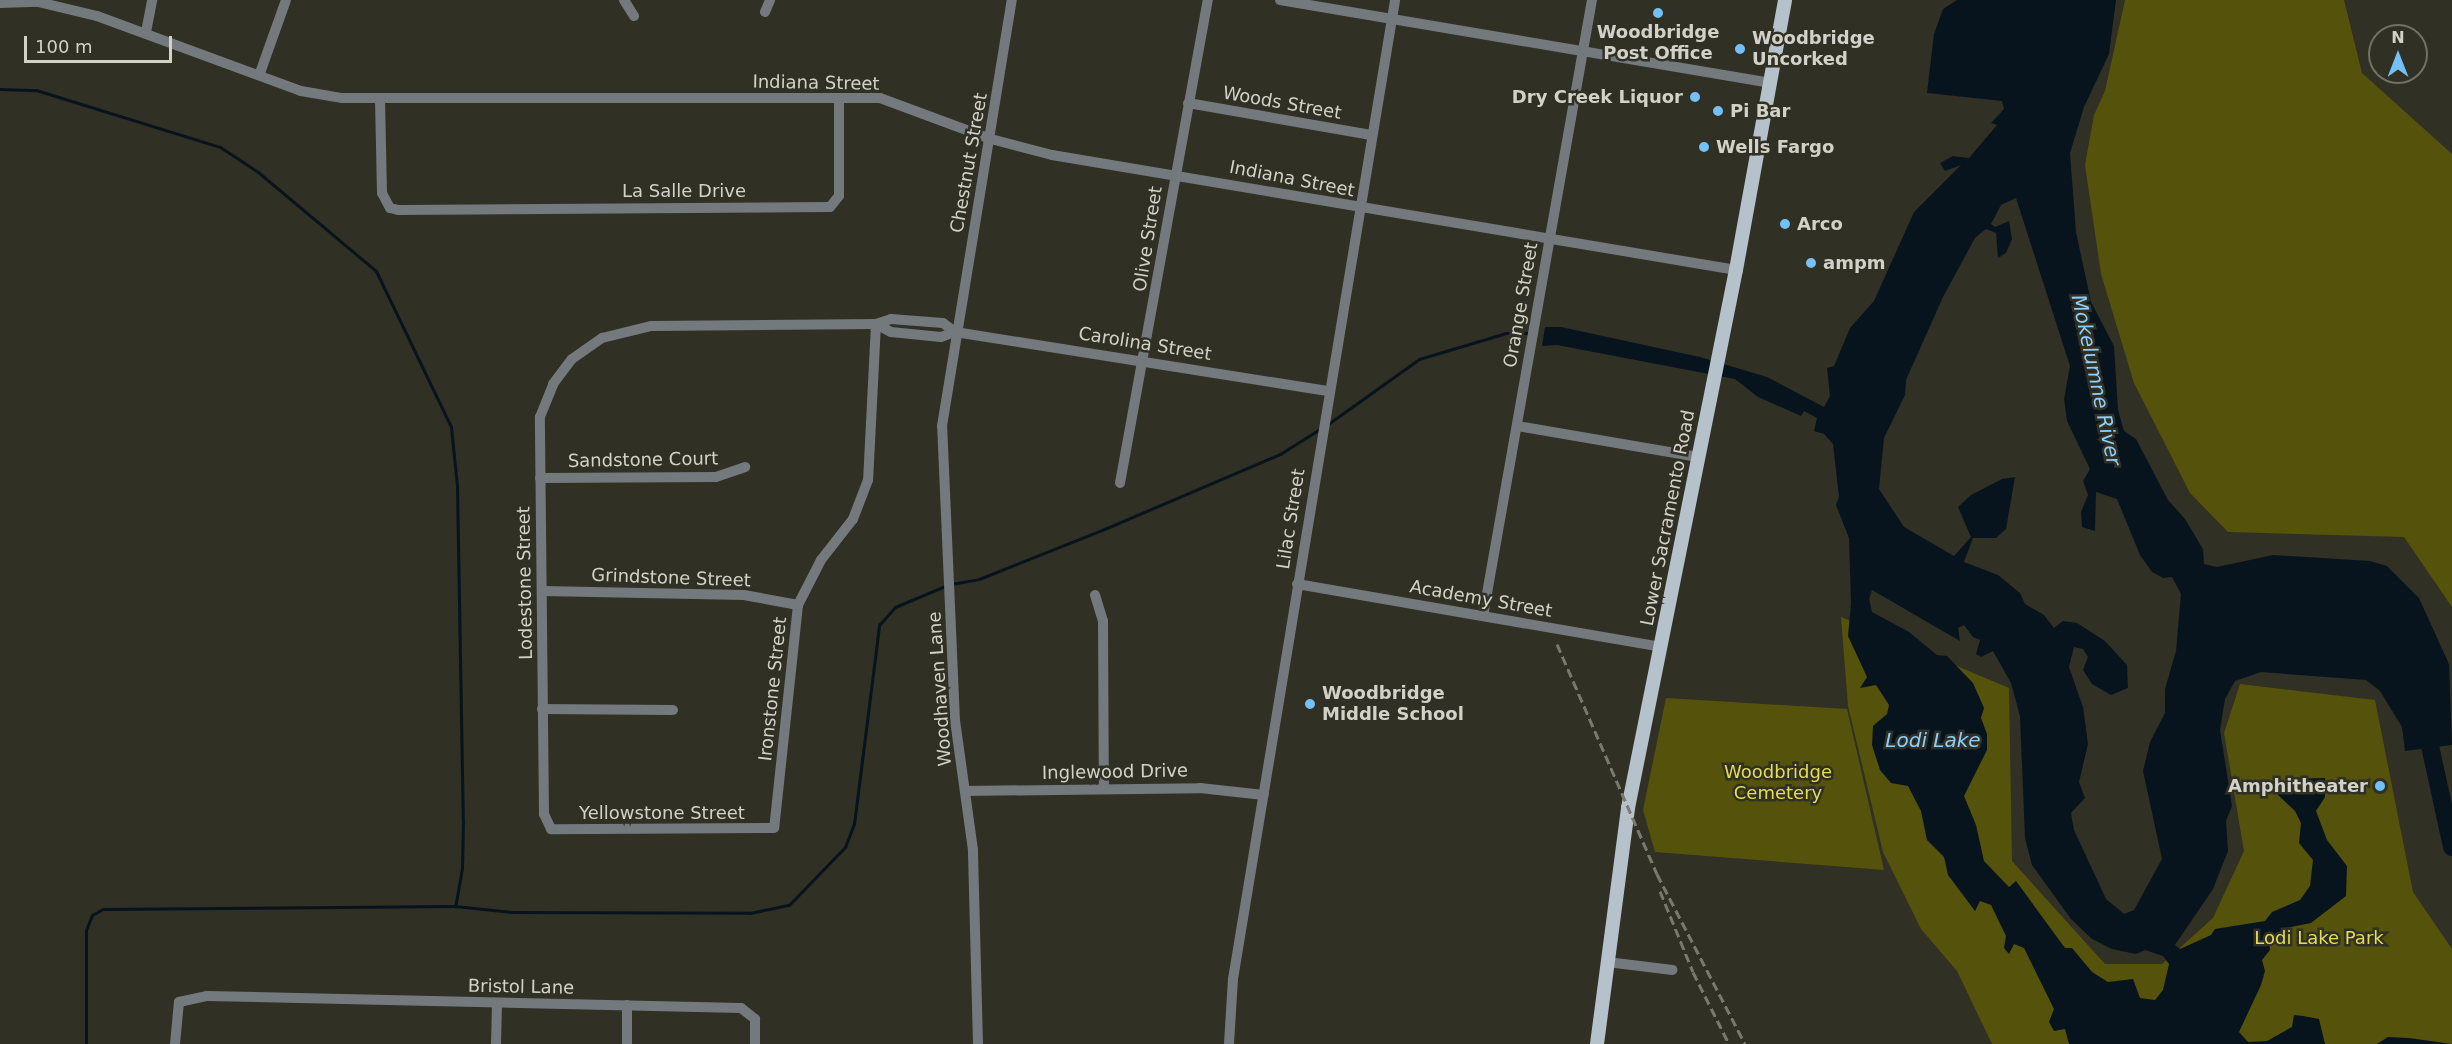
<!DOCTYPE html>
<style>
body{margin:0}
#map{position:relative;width:2452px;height:1044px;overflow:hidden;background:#303024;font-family:"DejaVu Sans",sans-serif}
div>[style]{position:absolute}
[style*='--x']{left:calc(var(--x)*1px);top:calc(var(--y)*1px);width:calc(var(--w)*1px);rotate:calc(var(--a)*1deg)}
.green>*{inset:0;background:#55520b}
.water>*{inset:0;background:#08141d}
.stream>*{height:3px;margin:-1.5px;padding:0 1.5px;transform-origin:1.5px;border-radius:1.5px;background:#08141d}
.river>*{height:18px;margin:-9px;padding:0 9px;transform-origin:9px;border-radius:9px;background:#08141d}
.minor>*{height:10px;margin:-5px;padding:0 5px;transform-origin:5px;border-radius:5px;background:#73797d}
.major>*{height:14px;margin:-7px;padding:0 7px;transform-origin:7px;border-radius:7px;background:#b6c2cb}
.rail>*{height:3px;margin-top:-1.5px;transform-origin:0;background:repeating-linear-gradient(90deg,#79796f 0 9px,transparent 0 13.5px)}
.dots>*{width:16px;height:16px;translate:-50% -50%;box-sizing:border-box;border:3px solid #303024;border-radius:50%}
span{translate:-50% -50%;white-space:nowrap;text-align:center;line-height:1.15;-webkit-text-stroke:5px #303024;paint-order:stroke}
.poi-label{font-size:18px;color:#d2d2ca;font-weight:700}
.left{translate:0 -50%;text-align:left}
.right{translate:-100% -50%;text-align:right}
.street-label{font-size:18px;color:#d2d2ca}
.park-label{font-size:18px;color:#e4dd52}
.water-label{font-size:20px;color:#8ccffe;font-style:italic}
.north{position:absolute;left:2368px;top:24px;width:60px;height:60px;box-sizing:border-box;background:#303024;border:2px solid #717166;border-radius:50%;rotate:0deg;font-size:16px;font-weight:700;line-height:24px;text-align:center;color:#d2d2ca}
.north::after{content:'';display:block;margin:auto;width:21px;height:27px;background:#73c1f6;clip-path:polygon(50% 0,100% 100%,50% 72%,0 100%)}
.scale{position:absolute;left:24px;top:36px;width:148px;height:27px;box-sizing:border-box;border:3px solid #d2d2ca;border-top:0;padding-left:8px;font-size:18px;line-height:21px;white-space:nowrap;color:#d2d2ca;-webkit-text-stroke:4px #303024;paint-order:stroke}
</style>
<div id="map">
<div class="green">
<i style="clip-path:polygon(2125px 0,2344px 0,2362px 73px,2452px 154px,2452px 607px,2404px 537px,2228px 532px,2190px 493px,2134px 383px,2101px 274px,2085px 165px,2094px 115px,2105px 91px)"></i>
<i style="clip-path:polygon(1841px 617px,2009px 688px,2012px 861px,2105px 964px,2162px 964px,2213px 918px,2244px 851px,2224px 733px,2240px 684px,2375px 700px,2413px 892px,2452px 949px,2452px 1044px,1992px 1044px,1957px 971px,1921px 929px,1883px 852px,1848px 706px)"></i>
<i style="clip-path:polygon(1666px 698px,1847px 709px,1884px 870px,1655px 852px,1643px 810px)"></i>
</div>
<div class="water">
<i style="clip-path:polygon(evenodd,1957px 0,2116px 0,2109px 54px,2084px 107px,2070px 153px,2076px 232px,2091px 302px,2114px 346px,2118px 410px,2124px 431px,2136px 439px,2168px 500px,2185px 519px,2203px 549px,2204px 564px,2217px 567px,2273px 555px,2370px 561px,2387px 566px,2419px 598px,2449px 664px,2452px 745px,2405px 751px,2402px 727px,2380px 691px,2366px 680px,2261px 672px,2235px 681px,2225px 699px,2220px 730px,2232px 806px,2226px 821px,2228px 851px,2213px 889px,2175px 945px,2180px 949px,2211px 935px,2215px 929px,2265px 921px,2272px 912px,2300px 900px,2310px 886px,2313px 860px,2299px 843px,2301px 823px,2295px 811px,2277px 794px,2287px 779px,2325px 778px,2325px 797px,2316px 811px,2327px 840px,2347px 866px,2346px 896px,2311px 923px,2286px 928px,2269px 938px,2270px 950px,2262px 960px,2265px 971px,2261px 985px,2239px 1032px,2248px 1042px,2267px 1041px,2292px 1027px,2294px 1015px,2303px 1016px,2319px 1019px,2325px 1044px,2069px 1044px,2065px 1029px,2054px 1031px,2049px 1022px,2054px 1009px,2024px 948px,2014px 944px,2009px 954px,2004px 948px,2006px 936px,1991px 905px,1980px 901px,1975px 911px,1948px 875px,1944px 857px,1927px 840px,1921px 811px,1908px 786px,1891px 783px,1880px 770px,1872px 745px,1873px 726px,1887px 714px,1889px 705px,1876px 685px,1860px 688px,1867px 677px,1848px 636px,1851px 604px,1849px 538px,1836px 505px,1839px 497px,1833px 444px,1824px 434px,1814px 431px,1817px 418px,1804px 411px,1801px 416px,1758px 397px,1735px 379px,1557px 345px,1542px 346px,1545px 327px,1561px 327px,1700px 357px,1767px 377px,1824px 407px,1830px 396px,1827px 368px,1834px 366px,1850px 328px,1874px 301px,1914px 212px,1961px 165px,1945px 171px,1940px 163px,1953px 156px,1969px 158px,1997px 125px,1991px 123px,2004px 109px,2002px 101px,1927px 93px,1934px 34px,1943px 9px,1957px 0,2016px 198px,2070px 366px,2064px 399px,2067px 421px,2090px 469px,2083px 481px,2088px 495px,2081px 512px,2082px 527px,2095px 531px,2096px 492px,2117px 499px,2140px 555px,2152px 572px,2163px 578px,2172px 577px,2181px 594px,2176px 651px,2165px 689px,2165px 713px,2150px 742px,2143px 771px,2162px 859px,2134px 910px,2124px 914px,2106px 899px,2074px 830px,2071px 813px,2085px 798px,2079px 782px,2088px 744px,2083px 707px,2069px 667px,2074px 647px,2083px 649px,2088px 657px,2083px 670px,2092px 684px,2111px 695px,2128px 688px,2127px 665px,2105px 641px,2077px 623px,2063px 621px,2054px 628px,2044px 615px,2025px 604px,2020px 593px,1998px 575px,1964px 562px,1973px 538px,1996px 538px,2006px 529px,2015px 477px,2002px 479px,1971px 495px,1958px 507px,1971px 537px,1954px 556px,1904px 527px,1879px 489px,1884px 438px,1905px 395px,1906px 380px,1943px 297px,1975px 238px,1986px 229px,1996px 233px,1998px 258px,2006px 253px,2012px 239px,2009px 221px,1995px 227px,1991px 224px,2001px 205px,2016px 198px,1957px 0,1872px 590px,1960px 641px,1958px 628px,1964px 625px,1973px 637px,1980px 640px,1976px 654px,1981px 657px,1993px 651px,2011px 683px,2020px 716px,2025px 838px,2032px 865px,2071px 919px,2092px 939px,2112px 949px,2136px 954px,2145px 950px,2163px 956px,2169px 964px,2163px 990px,2155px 1000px,2140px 998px,2133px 979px,2108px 982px,2092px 972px,2072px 948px,2065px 948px,2016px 881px,2009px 887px,1984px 861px,1976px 825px,1964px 796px,1987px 750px,1987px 734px,1981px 718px,1984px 708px,1973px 683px,1947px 656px,1937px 655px,1909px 632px,1872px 612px,1869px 599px,1872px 590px)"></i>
<i style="clip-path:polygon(2388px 1037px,2409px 1038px,2452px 1044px,2377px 1044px)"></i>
</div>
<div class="stream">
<i style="--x:0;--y:89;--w:36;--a:2"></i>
<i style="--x:36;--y:90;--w:193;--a:17.2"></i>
<i style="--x:220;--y:147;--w:45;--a:33.3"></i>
<i style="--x:258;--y:172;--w:154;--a:40"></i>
<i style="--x:376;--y:271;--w:173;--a:64.3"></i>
<i style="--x:451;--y:427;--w:59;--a:84.2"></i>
<i style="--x:457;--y:486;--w:334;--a:89"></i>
<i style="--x:463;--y:820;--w:48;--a:91.2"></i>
<i style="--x:462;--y:868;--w:39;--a:100"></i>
<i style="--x:1328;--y:424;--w:112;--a:-35.5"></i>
<i style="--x:1419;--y:359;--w:91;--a:-16.6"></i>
<i style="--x:1506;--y:333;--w:24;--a:0"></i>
<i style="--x:951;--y:584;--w:28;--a:-10"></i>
<i style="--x:979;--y:579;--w:132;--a:-21.7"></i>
<i style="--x:1102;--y:530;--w:194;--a:-23.1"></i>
<i style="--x:1280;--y:454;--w:47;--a:-32"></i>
<i style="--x:86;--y:1044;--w:114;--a:-90"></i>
<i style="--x:86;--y:930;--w:16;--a:-68"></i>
<i style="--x:92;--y:915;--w:13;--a:-29"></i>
<i style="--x:103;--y:909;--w:352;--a:-0.5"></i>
<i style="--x:455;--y:906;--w:57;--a:6"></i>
<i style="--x:512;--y:912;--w:238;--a:0.2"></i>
<i style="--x:750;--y:913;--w:40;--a:-12"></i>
<i style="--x:789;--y:905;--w:81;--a:-46"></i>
<i style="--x:845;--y:847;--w:25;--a:-69"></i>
<i style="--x:854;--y:824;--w:201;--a:-82.8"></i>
<i style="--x:879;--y:625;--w:24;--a:-48"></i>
<i style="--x:895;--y:607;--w:54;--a:-22.8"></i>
</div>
<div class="river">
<i style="--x:2425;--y:723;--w:127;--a:77.7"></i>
</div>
<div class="minor">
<i style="--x:624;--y:0;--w:19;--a:58"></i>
<i style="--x:1280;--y:0;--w:498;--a:9.6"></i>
<i style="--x:0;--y:3;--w:38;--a:-2"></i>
<i style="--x:38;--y:2;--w:61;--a:13.3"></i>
<i style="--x:97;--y:16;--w:217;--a:20.2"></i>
<i style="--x:301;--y:91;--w:42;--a:9.7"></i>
<i style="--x:342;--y:98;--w:538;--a:0"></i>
<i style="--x:880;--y:98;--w:118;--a:20.3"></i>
<i style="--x:991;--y:139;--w:63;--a:14.7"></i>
<i style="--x:1052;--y:155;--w:694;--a:9.54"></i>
<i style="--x:765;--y:12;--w:13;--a:-67"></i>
<i style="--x:146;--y:32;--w:33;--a:-79"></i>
<i style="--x:260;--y:73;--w:77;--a:-70.4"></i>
<i style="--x:380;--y:99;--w:94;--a:88.8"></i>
<i style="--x:382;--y:193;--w:17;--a:62"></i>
<i style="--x:390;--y:208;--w:9;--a:13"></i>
<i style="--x:399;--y:210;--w:431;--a:-0.4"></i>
<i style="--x:830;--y:207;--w:14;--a:-51"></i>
<i style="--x:839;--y:196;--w:97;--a:-90"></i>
<i style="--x:1188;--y:103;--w:186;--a:9.9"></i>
<i style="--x:876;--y:324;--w:156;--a:92.9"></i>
<i style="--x:868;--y:480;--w:42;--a:111"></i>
<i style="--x:853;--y:519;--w:52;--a:128"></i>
<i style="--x:821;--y:560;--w:51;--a:117.1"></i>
<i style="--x:798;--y:605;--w:224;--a:96.1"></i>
<i style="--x:774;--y:828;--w:223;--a:179.7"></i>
<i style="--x:551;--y:829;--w:17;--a:-115"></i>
<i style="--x:544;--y:814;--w:397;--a:-90.6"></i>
<i style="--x:540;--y:417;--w:35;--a:-68"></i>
<i style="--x:553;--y:384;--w:31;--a:-53"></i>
<i style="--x:572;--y:359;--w:37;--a:-35"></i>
<i style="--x:602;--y:338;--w:50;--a:-13.8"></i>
<i style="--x:651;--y:326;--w:225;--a:-0.5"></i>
<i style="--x:876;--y:324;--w:16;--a:-18"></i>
<i style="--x:891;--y:319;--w:52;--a:4.4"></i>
<i style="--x:943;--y:323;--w:15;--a:37"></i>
<i style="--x:955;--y:332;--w:379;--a:9"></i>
<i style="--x:876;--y:324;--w:17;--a:28"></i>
<i style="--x:891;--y:332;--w:50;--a:5.7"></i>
<i style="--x:941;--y:337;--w:15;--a:-20"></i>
<i style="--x:1517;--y:426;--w:184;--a:9.7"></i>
<i style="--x:540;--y:478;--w:176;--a:-0.3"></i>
<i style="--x:716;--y:477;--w:31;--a:-19"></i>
<i style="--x:1120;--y:483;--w:491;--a:-79.7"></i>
<i style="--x:1297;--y:584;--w:368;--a:9.8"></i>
<i style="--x:542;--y:591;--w:202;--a:1.1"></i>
<i style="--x:744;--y:595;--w:55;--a:10.5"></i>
<i style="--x:1095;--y:595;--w:27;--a:73"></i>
<i style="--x:1103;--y:621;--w:167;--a:89.7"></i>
<i style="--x:1483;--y:616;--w:626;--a:-79.97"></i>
<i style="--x:542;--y:709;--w:131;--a:0.4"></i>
<i style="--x:965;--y:791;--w:235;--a:-0.7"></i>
<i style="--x:1200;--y:788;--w:64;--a:6.2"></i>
<i style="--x:1607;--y:962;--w:66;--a:6.9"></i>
<i style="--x:175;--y:1044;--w:42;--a:-84.6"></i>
<i style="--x:179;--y:1002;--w:29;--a:-12"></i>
<i style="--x:207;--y:996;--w:534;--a:1.29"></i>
<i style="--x:741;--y:1008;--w:18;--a:38"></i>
<i style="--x:755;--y:1019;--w:25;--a:90"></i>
<i style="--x:496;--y:1044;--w:40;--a:-88.6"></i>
<i style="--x:627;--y:1044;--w:39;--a:-90"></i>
<i style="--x:978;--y:1044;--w:194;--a:-91.5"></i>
<i style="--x:973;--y:850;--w:130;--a:-97.9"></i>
<i style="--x:955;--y:721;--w:295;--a:-92.5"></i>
<i style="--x:942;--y:426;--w:432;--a:-80.7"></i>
<i style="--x:1229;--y:1044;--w:65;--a:-86.5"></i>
<i style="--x:1233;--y:979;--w:992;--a:-80.6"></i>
</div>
<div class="major">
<i style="--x:1597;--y:1044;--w:238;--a:-82.5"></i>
<i style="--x:1628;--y:808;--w:549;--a:-78.65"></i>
<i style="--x:1736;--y:270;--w:274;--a:-79.7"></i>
</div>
<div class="rail">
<i style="--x:1557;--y:644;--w:251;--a:66.5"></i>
<i style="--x:1657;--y:874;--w:191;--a:62.6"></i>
<i style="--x:1660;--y:891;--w:87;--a:67.8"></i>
<i style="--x:1693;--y:972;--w:80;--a:63.4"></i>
</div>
<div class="dots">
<i style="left:1658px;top:13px;background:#73c1f6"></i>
<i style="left:1740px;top:49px;background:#73c1f6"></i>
<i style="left:1695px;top:97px;background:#73c1f6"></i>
<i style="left:1718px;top:111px;background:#73c1f6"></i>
<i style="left:1704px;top:147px;background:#73c1f6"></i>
<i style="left:1785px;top:224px;background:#73c1f6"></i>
<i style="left:1811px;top:263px;background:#73c1f6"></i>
<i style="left:1310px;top:704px;background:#73c1f6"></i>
<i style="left:2380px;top:786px;background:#73c1f6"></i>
</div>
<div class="poi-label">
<span style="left:1658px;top:43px">Woodbridge<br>Post Office</span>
<span class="left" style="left:1752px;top:49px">Woodbridge<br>Uncorked</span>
<span class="right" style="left:1683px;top:97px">Dry Creek Liquor</span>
<span class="left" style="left:1730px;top:111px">Pi Bar</span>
<span class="left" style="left:1716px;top:147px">Wells Fargo</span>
<span class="left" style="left:1797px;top:224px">Arco</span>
<span class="left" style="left:1823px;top:263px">ampm</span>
<span class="left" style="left:1322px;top:704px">Woodbridge<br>Middle School</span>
<span class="right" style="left:2368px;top:786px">Amphitheater</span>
</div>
<div class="street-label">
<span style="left:816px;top:83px;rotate:1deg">Indiana Street</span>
<span style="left:1282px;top:103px;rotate:10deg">Woods Street</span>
<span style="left:969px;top:163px;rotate:-80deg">Chestnut Street</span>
<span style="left:1292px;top:179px;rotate:11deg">Indiana Street</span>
<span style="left:684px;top:191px">La Salle Drive</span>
<span style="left:1148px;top:239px;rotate:-81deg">Olive Street</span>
<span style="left:1521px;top:305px;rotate:-80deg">Orange Street</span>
<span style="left:1145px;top:344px;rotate:9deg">Carolina Street</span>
<span style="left:643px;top:460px;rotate:-1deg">Sandstone Court</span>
<span style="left:1668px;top:518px;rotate:-79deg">Lower Sacramento Road</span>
<span style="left:1291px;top:519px;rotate:-81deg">Lilac Street</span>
<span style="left:671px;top:578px;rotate:2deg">Grindstone Street</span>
<span style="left:525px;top:583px;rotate:-91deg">Lodestone Street</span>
<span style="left:1481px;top:599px;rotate:10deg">Academy Street</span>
<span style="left:773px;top:689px;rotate:-84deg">Ironstone Street</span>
<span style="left:940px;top:689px;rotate:-94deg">Woodhaven Lane</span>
<span style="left:1115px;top:772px;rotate:-1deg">Inglewood Drive</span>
<span style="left:662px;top:813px">Yellowstone Street</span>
<span style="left:521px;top:987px;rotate:1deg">Bristol Lane</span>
</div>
<div class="park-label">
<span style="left:1778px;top:783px">Woodbridge<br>Cemetery</span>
<span style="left:2319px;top:938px">Lodi Lake Park</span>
</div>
<div class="water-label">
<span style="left:2096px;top:380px;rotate:78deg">Mokelumne River</span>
<span style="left:1933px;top:740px">Lodi Lake</span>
</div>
<div class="north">N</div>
<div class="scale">100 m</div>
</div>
